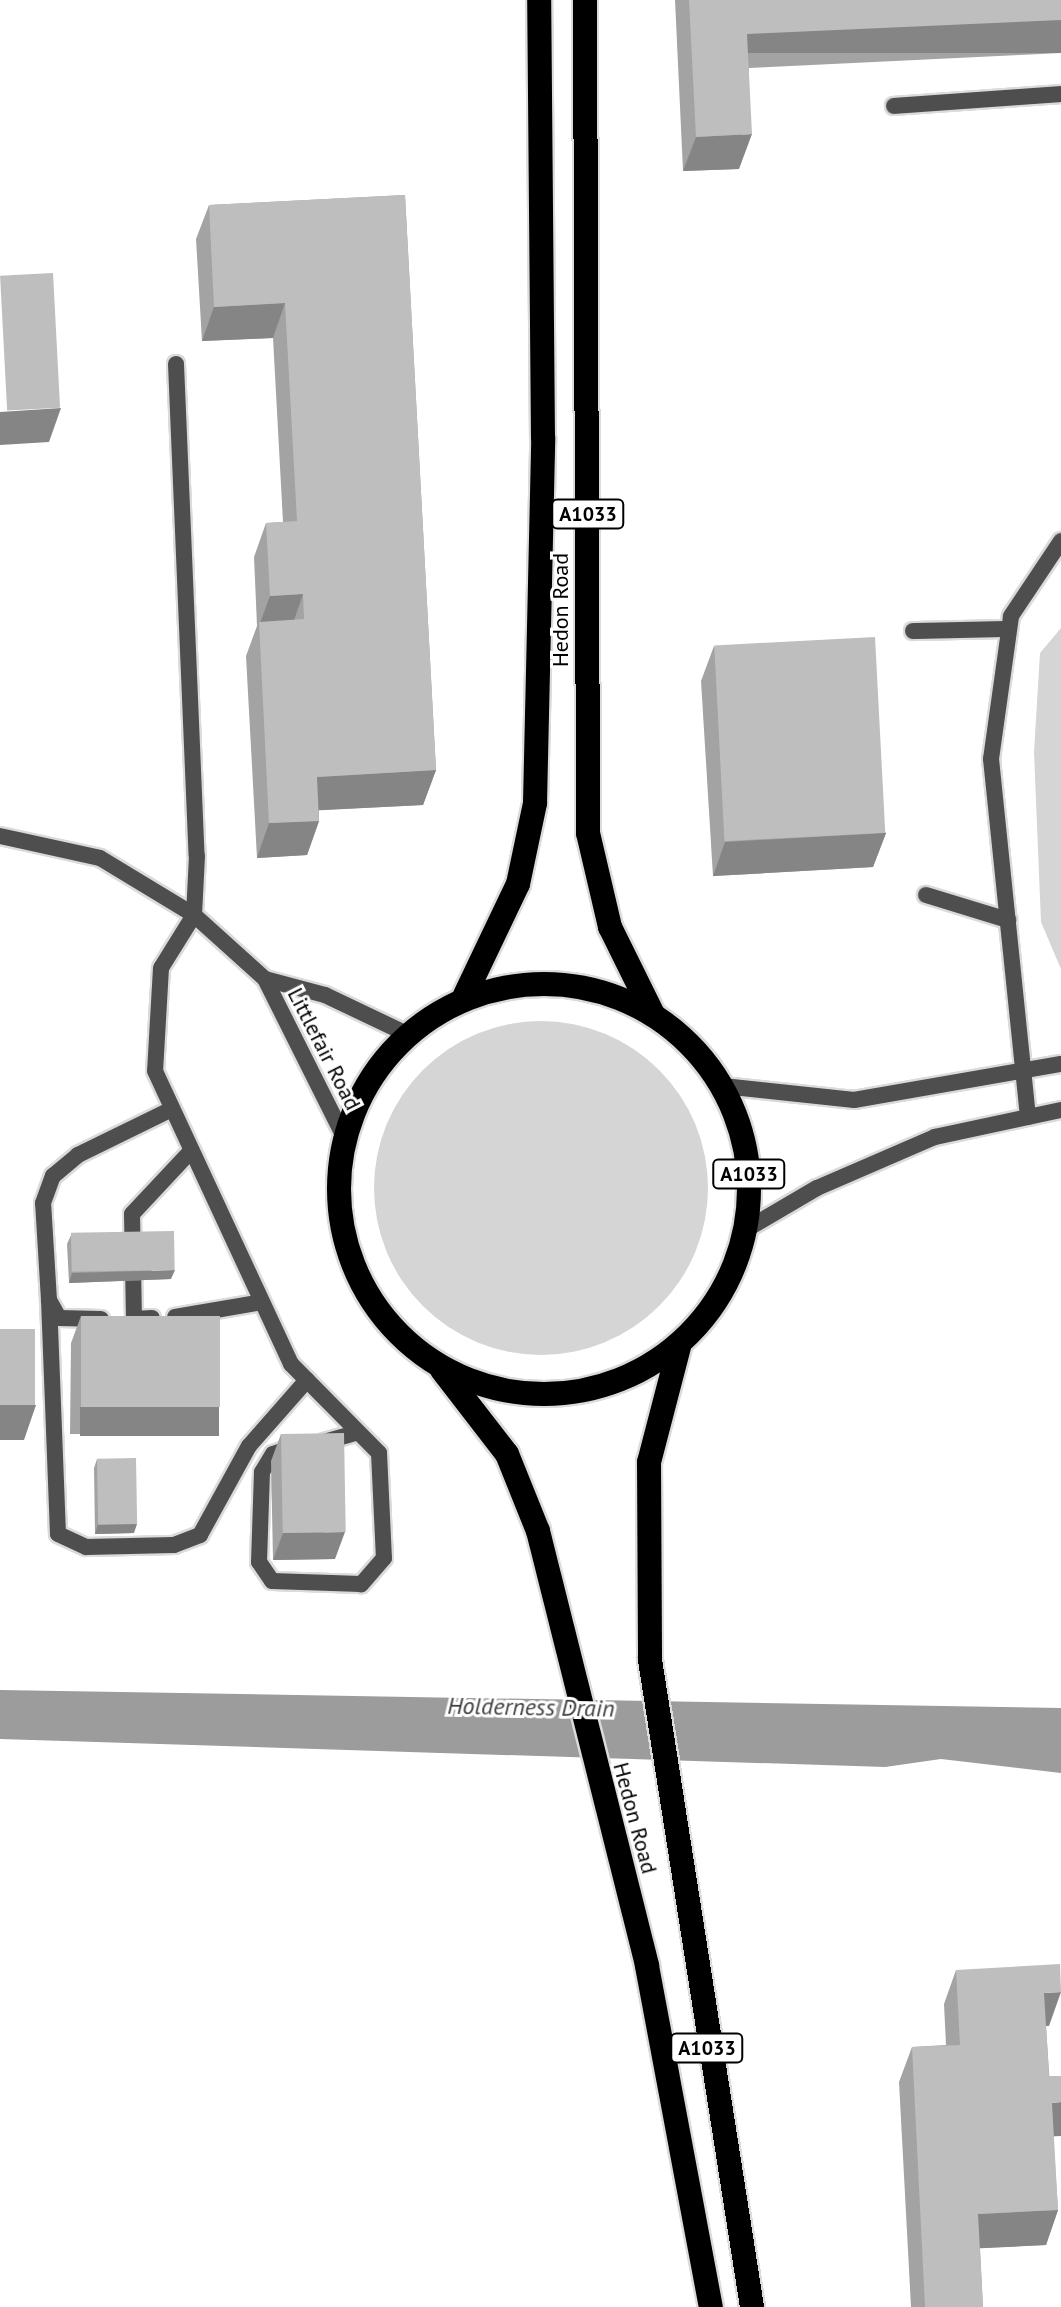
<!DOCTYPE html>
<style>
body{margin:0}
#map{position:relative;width:1061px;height:2307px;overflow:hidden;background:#fff;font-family:"PT Sans",sans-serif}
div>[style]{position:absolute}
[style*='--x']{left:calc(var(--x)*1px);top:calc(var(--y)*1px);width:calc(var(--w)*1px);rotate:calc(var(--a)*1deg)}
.green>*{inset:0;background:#d5d5d5}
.round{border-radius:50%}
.water>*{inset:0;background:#9c9c9c}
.roads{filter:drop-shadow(2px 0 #dbdbdb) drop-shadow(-2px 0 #dbdbdb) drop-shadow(0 2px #dbdbdb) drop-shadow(0 -2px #dbdbdb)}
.lane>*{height:16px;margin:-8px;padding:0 8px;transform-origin:8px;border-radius:8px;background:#4e4e4e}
.street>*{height:16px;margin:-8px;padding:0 8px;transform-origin:8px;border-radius:8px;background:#4e4e4e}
.highway>*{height:24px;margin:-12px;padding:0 12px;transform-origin:12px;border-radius:12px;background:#000}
.highway>.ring{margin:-12px;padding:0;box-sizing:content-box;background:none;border:24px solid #000;border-radius:50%}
.wall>*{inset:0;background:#a3a3a3}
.shaded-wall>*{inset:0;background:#858585;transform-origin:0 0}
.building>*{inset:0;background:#bebebe;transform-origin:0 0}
span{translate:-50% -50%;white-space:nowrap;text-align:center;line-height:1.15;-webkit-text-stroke:6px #fff;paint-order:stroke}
.shield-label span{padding:2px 6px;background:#fff;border:2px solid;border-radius:6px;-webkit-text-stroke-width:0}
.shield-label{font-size:20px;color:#000;font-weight:700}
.street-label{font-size:22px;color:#000}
.water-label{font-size:24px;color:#3d3d3d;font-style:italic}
</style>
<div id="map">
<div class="green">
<i style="clip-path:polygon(1061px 628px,1061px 969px,1041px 922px,1034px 752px,1040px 653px)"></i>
<i class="round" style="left:374px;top:1021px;width:334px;height:334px"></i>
</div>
<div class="water">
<i style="clip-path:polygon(0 1690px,1061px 1708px,1061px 1773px,941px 1759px,885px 1767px,0 1739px)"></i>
</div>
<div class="roads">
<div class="lane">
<i style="--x:894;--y:106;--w:167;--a:-4.1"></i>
<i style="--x:176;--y:364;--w:492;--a:87.6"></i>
<i style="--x:197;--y:856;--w:59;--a:92.9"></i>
<i style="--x:194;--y:915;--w:62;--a:121.9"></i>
<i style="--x:161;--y:968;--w:103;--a:93.3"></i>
<i style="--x:155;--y:1071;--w:323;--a:65.1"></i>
<i style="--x:291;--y:1364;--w:125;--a:45.3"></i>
<i style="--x:379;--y:1453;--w:105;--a:87.3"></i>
<i style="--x:384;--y:1558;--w:35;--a:131"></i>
<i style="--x:361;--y:1584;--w:89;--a:-178.1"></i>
<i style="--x:272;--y:1581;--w:23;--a:-124"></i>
<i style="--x:259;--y:1562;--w:90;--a:-88.1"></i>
<i style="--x:262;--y:1472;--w:21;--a:-59"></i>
<i style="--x:273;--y:1454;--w:21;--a:-19"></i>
<i style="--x:913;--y:631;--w:95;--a:-1.2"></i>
<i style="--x:926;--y:895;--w:86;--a:17"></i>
<i style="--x:49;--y:1300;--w:234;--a:87.8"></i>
<i style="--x:58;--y:1534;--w:31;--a:25"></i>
<i style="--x:86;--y:1547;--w:88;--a:-1.3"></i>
<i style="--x:174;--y:1545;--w:28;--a:-21"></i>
<i style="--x:200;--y:1535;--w:102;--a:-61.2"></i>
<i style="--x:249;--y:1446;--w:88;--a:-48.7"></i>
<i style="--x:175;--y:1317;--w:88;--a:-9.8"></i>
<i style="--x:152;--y:1318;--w:18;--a:177"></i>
<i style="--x:134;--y:1319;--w:105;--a:-91.1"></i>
<i style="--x:132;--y:1214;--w:83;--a:-46.9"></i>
<i style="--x:101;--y:1319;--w:42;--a:-178.6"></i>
<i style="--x:59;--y:1318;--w:21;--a:-119"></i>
<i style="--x:49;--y:1300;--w:97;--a:-93.5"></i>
<i style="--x:43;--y:1203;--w:29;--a:-70"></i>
<i style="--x:53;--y:1176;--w:33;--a:-40"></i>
<i style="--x:78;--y:1155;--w:102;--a:-26.1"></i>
<i style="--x:324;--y:1442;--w:35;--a:-16"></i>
</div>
<div class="street">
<i style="--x:0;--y:836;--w:102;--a:12.4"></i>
<i style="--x:100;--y:858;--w:110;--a:31.2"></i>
<i style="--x:194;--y:915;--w:96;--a:42"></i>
<i style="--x:265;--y:979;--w:179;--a:63.4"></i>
<i style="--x:265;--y:979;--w:62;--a:14.9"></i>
<i style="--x:325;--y:995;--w:93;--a:25.5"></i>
<i style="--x:723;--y:1086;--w:132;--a:6.1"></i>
<i style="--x:854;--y:1100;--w:210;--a:-9.9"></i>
<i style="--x:1028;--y:1117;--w:360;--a:-95.9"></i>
<i style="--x:991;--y:759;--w:144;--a:-82"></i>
<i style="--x:1011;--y:616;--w:90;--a:-56.3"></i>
<i style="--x:747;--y:1229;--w:81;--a:-30.4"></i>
<i style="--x:817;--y:1188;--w:129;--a:-23.4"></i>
<i style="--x:935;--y:1137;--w:129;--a:-12.1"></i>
</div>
<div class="highway">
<i style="--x:585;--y:0;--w:833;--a:89.79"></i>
<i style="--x:588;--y:833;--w:97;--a:76.8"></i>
<i style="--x:610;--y:927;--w:97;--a:63.7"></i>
<i class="ring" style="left:339px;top:984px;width:386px;height:386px"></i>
<i style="--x:465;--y:995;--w:123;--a:-64.5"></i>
<i style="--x:518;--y:884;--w:83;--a:-78.1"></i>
<i style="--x:535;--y:803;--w:365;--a:-88.7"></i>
<i style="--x:543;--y:438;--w:438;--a:-90.5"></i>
<i style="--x:679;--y:1347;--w:119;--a:104.6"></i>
<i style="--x:649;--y:1462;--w:198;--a:89.7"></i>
<i style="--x:650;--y:1660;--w:655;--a:81.04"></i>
<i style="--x:442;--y:1370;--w:106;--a:52.3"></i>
<i style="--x:507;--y:1454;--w:83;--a:68.1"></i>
<i style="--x:538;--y:1531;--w:448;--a:75.9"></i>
<i style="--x:647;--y:1966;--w:347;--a:79.4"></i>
</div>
</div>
<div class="wall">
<i style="clip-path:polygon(675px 0,1061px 0,1061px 53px,749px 68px,739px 169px,683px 171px)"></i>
<i style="clip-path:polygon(405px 195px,436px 770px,423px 805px,319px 810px,319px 821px,307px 855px,257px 858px,246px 656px,257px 626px,254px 557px,266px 523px,283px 522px,273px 338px,202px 341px,196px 239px,209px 205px)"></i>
<i style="clip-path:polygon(714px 646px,886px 833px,873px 867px,713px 876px,701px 681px)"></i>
<i style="clip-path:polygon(71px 1235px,171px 1279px,69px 1283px,67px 1244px)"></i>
<i style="clip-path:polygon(81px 1316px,210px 1435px,70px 1434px,71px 1343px)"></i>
<i style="clip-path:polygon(281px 1434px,335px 1559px,273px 1560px,271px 1461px)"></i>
<i style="clip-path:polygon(97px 1459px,134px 1533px,95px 1534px,94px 1468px)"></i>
<i style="clip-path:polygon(956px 1970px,1049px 2026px,1046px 2026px,1058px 2210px,1046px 2245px,980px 2248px,983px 2307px,911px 2307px,899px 2082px,912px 2047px,946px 2045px,944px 2004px)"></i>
</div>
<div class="shaded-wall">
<i style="left:1061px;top:20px;width:33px;height:314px;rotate:90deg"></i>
<i style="clip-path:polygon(752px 134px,739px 169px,683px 171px,696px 137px)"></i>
<i style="clip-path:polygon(285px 303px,273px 338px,202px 341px,214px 307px)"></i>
<i style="clip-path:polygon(61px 408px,49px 442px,0 445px,0 412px)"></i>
<i style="clip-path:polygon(303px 594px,291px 629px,259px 626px,270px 596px)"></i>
<i style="clip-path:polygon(436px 770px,423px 805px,305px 811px,317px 777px)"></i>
<i style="clip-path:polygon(319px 821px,307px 855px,257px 858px,269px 823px)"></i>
<i style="clip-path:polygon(886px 833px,873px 867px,713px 876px,725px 842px)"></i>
<i style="clip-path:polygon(175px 1270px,171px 1279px,69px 1283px,72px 1273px)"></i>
<i style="clip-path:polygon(0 1405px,36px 1405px,24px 1440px,0 1440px)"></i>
<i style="left:80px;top:1407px;width:139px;height:29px"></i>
<i style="clip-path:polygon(98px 1524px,137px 1524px,134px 1533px,95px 1534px)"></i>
<i style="clip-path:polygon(345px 1532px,335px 1559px,273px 1560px,283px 1533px)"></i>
<i style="clip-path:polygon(1061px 1992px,1049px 2026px,1032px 2027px,1044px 1993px)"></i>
<i style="clip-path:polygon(1061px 2102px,1061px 2136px,1040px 2137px,1052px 2103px)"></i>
<i style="clip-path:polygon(1058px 2210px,1046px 2245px,965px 2249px,978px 2214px)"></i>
</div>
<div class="building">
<i style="clip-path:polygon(689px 0,1061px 0,1061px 20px,747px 34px,752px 134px,696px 137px)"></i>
<i style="clip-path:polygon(405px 195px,436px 770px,317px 777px,319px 821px,269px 823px,259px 622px,304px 619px,303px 594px,270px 596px,266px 523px,297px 521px,285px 303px,214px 307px,209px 205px)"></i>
<i style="left:53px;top:273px;width:135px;height:53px;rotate:87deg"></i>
<i style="left:875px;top:637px;width:196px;height:161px;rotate:87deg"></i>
<i style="left:174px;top:1231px;width:39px;height:103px;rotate:89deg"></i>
<i style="left:81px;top:1316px;width:139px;height:91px"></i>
<i style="left:0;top:1329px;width:35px;height:76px"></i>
<i style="left:344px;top:1433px;width:99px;height:63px;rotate:89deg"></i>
<i style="left:136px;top:1458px;width:66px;height:39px;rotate:89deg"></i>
<i style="clip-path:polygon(1060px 1964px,1061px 1992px,1044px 1993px,1049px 2076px,1061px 2076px,1061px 2102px,1052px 2103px,1058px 2210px,978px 2214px,983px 2307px,925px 2307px,912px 2047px,960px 2045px,956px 1970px)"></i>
</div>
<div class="shield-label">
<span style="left:588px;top:514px">A1033</span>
<span style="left:749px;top:1174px">A1033</span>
<span style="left:707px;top:2048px">A1033</span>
</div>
<div class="street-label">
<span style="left:561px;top:610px;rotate:-90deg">Hedon Road</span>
<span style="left:324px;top:1049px;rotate:63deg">Littlefair Road</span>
<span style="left:635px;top:1818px;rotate:75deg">Hedon Road</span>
</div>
<div class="water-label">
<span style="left:531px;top:1707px;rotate:1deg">Holderness Drain</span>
</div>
</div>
